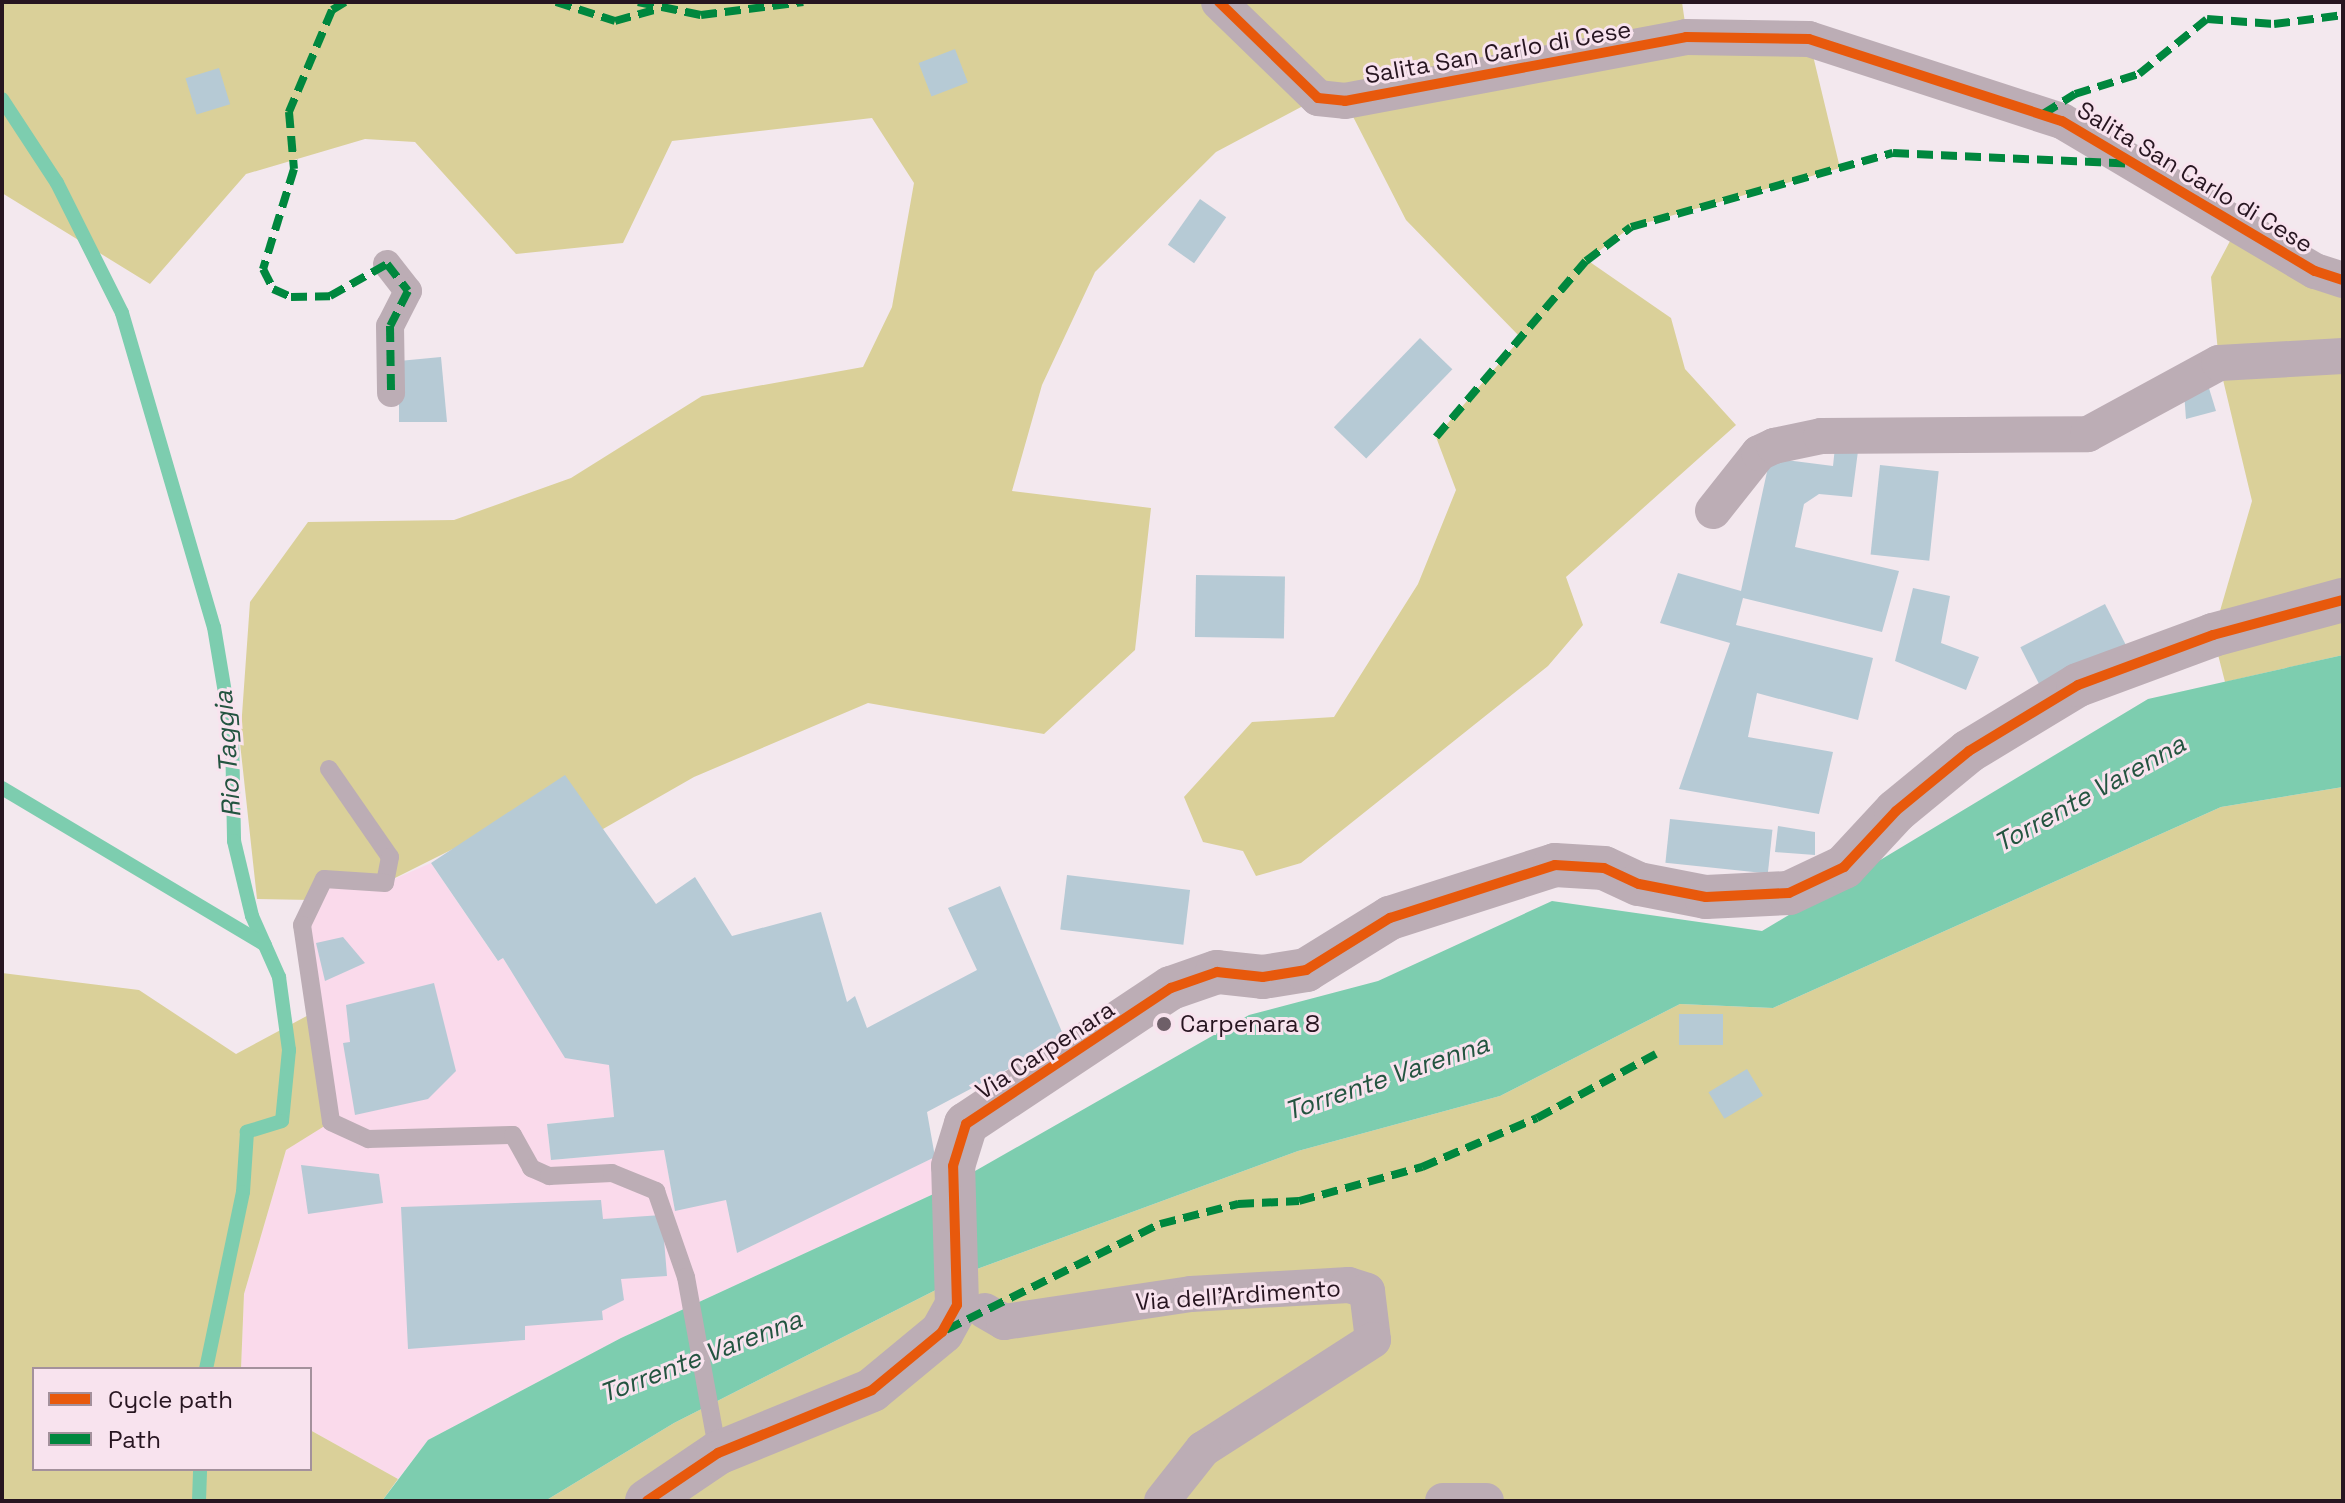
<!DOCTYPE html>
<style>
body{margin:0}
#map{position:relative;width:2345px;height:1503px;overflow:hidden;background:#f3e8ee;font-family:"Space Grotesk",sans-serif}
div>[style]{position:absolute}
[style*='--x']{left:calc(var(--x)*1px);top:calc(var(--y)*1px);width:calc(var(--w)*1px);rotate:calc(var(--a)*1deg)}
.built>*{inset:0;background:#fadaeb}
.forest>*{inset:0;background:#dad099}
.water>*{inset:0;background:#7dcdaf}
.stream>*{height:14px;margin:-7px;padding:0 7px;transform-origin:7px;border-radius:7px;background:#7dcdaf}
.building>*{inset:0;background:#b6cad5;transform-origin:0 0}
.service>*{height:18px;margin:-9px;padding:0 9px;transform-origin:9px;border-radius:9px;background:#bcadb5}
.pedestrian>*{height:28px;margin:-14px;padding:0 14px;transform-origin:14px;border-radius:14px;background:#bcadb5}
.minor>*{height:36px;margin:-18px;padding:0 18px;transform-origin:18px;border-radius:18px;background:#bcadb5}
.tertiary>*{height:44px;margin:-22px;padding:0 22px;transform-origin:22px;border-radius:22px;background:#bcadb5}
.quiet>*{height:8px;margin-top:-4px;transform-origin:0;background:repeating-linear-gradient(90deg,#00873e 0 16px,transparent 0 24px)}
.cycleway>*{height:10px;margin:-5px;padding:0 5px;transform-origin:5px;border-radius:5px;background:#e8590c}
.dots>*{width:22px;height:22px;translate:-50% -50%;box-sizing:border-box;border:4px solid #f8e3ee;border-radius:50%}
span{translate:-50% -50%;white-space:nowrap;text-align:center;line-height:1.15;-webkit-text-stroke:6px #f8e3ee;paint-order:stroke}
.street-label{font-size:24px;color:#271520}
.poi-label{font-size:24px;color:#271520}
.left{translate:0 -50%;text-align:left}
.water-label{font-size:26px;color:#235440;font-style:italic}
.frame{position:absolute;inset:0;border:4px solid #271520;pointer-events:none}
.legend{position:absolute;left:32px;top:1367px;width:280px;height:104px;box-sizing:border-box;background:#f8e3ee;border:2px solid #a4919c;margin:0;padding:10px 14px;list-style:none;font-size:24px;color:#271520}
.legend li{display:flex;align-items:center;gap:16px;height:40px}
.legend b{width:40px;border:2px solid #a4919c}
</style>
<div id="map">
<div class="built">
<i style="clip-path:polygon(431px 863px,497px 960px,503px 958px,565px 1057px,609px 1065px,614px 1117px,547px 1124px,551px 1160px,664px 1150px,675px 1210px,726px 1200px,737px 1253px,935px 1157px,940px 1191px,621px 1338px,428px 1440px,398px 1479px,310px 1430px,310px 1369px,241px 1369px,244px 1294px,286px 1150px,331px 1121px,302px 925px,324px 879px,385px 883px)"></i>
</div>
<div class="forest">
<i style="clip-path:polygon(2px 2px,1682px 2px,1687px 37px,1809px 39px,1840px 168px,1631px 227px,1587px 260px,1671px 318px,1685px 369px,1736px 425px,1566px 577px,1583px 625px,1548px 666px,1301px 863px,1256px 876px,1243px 851px,1203px 842px,1184px 797px,1252px 722px,1334px 717px,1418px 584px,1456px 490px,1436px 437px,1521px 338px,1406px 220px,1345px 101px,1318px 98px,1216px 152px,1095px 272px,1042px 385px,1012px 491px,1151px 508px,1135px 650px,1044px 734px,868px 703px,694px 777px,603px 829px,453px 849px,385px 883px,324px 879px,311px 900px,257px 899px,240px 743px,250px 602px,308px 522px,454px 520px,571px 478px,702px 396px,863px 367px,892px 307px,914px 183px,872px 118px,672px 141px,623px 243px,516px 254px,415px 142px,365px 139px,246px 174px,150px 284px,2px 193px)"></i>
<i style="clip-path:polygon(2238px 226px,2343px 280px,2343px 655px,2225px 682px,2213px 635px,2252px 501px,2219px 363px,2211px 277px)"></i>
<i style="clip-path:polygon(2343px 787px,2343px 1501px,545px 1501px,674px 1423px,977px 1269px,1298px 1151px,1500px 1096px,1680px 1004px,1773px 1008px,2221px 807px)"></i>
<i style="clip-path:polygon(2px 973px,139px 990px,236px 1054px,316px 1011px,331px 1122px,286px 1150px,244px 1294px,241px 1369px,34px 1369px,34px 1469px,310px 1469px,310px 1430px,398px 1479px,382px 1501px,2px 1501px)"></i>
</div>
<div class="water">
<i style="clip-path:polygon(2343px 655px,2343px 787px,2221px 807px,1773px 1008px,1680px 1004px,1500px 1096px,1298px 1151px,977px 1269px,674px 1423px,545px 1501px,382px 1501px,428px 1440px,621px 1338px,940px 1191px,1249px 1015px,1378px 981px,1552px 901px,1762px 931px,2148px 699px)"></i>
</div>
<div class="stream">
<i style="--x:2;--y:99;--w:100;--a:56.8"></i>
<i style="--x:57;--y:183;--w:145;--a:63.4"></i>
<i style="--x:122;--y:313;--w:327;--a:73.7"></i>
<i style="--x:214;--y:627;--w:109;--a:80.5"></i>
<i style="--x:232;--y:734;--w:107;--a:88.9"></i>
<i style="--x:234;--y:841;--w:77;--a:76.5"></i>
<i style="--x:252;--y:916;--w:67;--a:66.1"></i>
<i style="--x:279;--y:977;--w:74;--a:82.2"></i>
<i style="--x:289;--y:1050;--w:71;--a:95.6"></i>
<i style="--x:282;--y:1121;--w:37;--a:163"></i>
<i style="--x:247;--y:1132;--w:60;--a:93.8"></i>
<i style="--x:243;--y:1192;--w:181;--a:101.8"></i>
<i style="--x:2;--y:788;--w:306;--a:30.8"></i>
<i style="--x:199;--y:1501;--w:32;--a:-88"></i>
</div>
<div class="building">
<i style="left:955px;top:49px;width:36px;height:39px;rotate:69deg"></i>
<i style="left:219px;top:68px;width:38px;height:35px;rotate:73deg"></i>
<i style="left:1200px;top:199px;width:32px;height:56px;rotate:35deg"></i>
<i style="left:1420px;top:338px;width:45px;height:124px;rotate:44deg"></i>
<i style="clip-path:polygon(441px 357px,447px 422px,399px 422px,399px 361px)"></i>
<i style="clip-path:polygon(2208px 385px,2216px 411px,2186px 419px,2184px 392px)"></i>
<i style="clip-path:polygon(1835px 447px,1858px 451px,1852px 497px,1819px 494px,1804px 504px,1795px 547px,1899px 571px,1882px 632px,1743px 598px,1736px 625px,1873px 658px,1858px 720px,1757px 693px,1748px 737px,1833px 752px,1819px 814px,1679px 789px,1730px 643px,1660px 623px,1678px 573px,1741px 591px,1770px 458px,1833px 466px)"></i>
<i style="left:1880px;top:465px;width:59px;height:90px;rotate:6deg"></i>
<i style="left:1196px;top:575px;width:89px;height:62px;rotate:1deg"></i>
<i style="clip-path:polygon(1913px 588px,1950px 596px,1941px 643px,1979px 657px,1966px 690px,1895px 661px)"></i>
<i style="left:2105px;top:604px;width:48px;height:95px;rotate:63deg"></i>
<i style="clip-path:polygon(565px 775px,656px 904px,695px 877px,732px 936px,821px 912px,847px 1002px,855px 996px,867px 1028px,977px 970px,948px 908px,1000px 886px,1065px 1039px,927px 1112px,935px 1157px,737px 1253px,726px 1200px,675px 1211px,664px 1150px,551px 1160px,547px 1124px,614px 1117px,609px 1065px,565px 1058px,503px 958px,498px 961px,431px 863px)"></i>
<i style="left:1670px;top:819px;width:103px;height:44px;rotate:6deg"></i>
<i style="clip-path:polygon(1778px 826px,1815px 832px,1815px 855px,1775px 852px)"></i>
<i style="left:1067px;top:875px;width:124px;height:55px;rotate:7deg"></i>
<i style="clip-path:polygon(343px 937px,365px 963px,325px 981px,316px 943px)"></i>
<i style="clip-path:polygon(434px 983px,456px 1071px,428px 1099px,355px 1115px,343px 1043px,350px 1042px,346px 1005px)"></i>
<i style="left:1723px;top:1014px;width:31px;height:44px;rotate:90deg"></i>
<i style="left:1747px;top:1069px;width:31px;height:45px;rotate:59deg"></i>
<i style="clip-path:polygon(301px 1165px,379px 1174px,383px 1203px,308px 1214px)"></i>
<i style="clip-path:polygon(601px 1200px,603px 1219px,662px 1215px,667px 1276px,621px 1279px,624px 1300px,602px 1311px,603px 1320px,525px 1326px,525px 1340px,408px 1349px,401px 1207px)"></i>
</div>
<div class="service">
<i style="--x:329;--y:769;--w:107;--a:55.3"></i>
<i style="--x:390;--y:857;--w:26;--a:101"></i>
<i style="--x:385;--y:883;--w:61;--a:-176.2"></i>
<i style="--x:324;--y:879;--w:51;--a:115.6"></i>
<i style="--x:302;--y:925;--w:199;--a:81.6"></i>
<i style="--x:331;--y:1122;--w:41;--a:24.7"></i>
<i style="--x:368;--y:1139;--w:145;--a:-1.6"></i>
<i style="--x:513;--y:1135;--w:38;--a:61"></i>
<i style="--x:531;--y:1168;--w:20;--a:24"></i>
<i style="--x:549;--y:1176;--w:63;--a:-2.7"></i>
<i style="--x:612;--y:1173;--w:48;--a:22.2"></i>
<i style="--x:656;--y:1191;--w:91;--a:70.8"></i>
<i style="--x:686;--y:1277;--w:179;--a:79.7"></i>
</div>
<div class="pedestrian">
<i style="--x:387;--y:264;--w:34;--a:52"></i>
<i style="--x:408;--y:291;--w:39;--a:117"></i>
<i style="--x:390;--y:326;--w:67;--a:89.1"></i>
</div>
<div class="minor">
<i style="--x:1219;--y:2;--w:138;--a:44.1"></i>
<i style="--x:1318;--y:98;--w:27;--a:6"></i>
<i style="--x:1345;--y:101;--w:347;--a:-10.6"></i>
<i style="--x:1686;--y:37;--w:123;--a:0.9"></i>
<i style="--x:1809;--y:39;--w:266;--a:18"></i>
<i style="--x:2062;--y:121;--w:294;--a:30.7"></i>
<i style="--x:2315;--y:271;--w:29;--a:18"></i>
<i style="--x:1713;--y:511;--w:74;--a:-51.6"></i>
<i style="--x:1759;--y:453;--w:17;--a:-25"></i>
<i style="--x:1774;--y:446;--w:48;--a:-12"></i>
<i style="--x:1821;--y:436;--w:267;--a:-0.4"></i>
<i style="--x:2088;--y:434;--w:149;--a:-28.5"></i>
<i style="--x:2219;--y:363;--w:124;--a:-3.2"></i>
<i style="--x:985;--y:1311;--w:22;--a:30"></i>
<i style="--x:1004;--y:1322;--w:189;--a:-8.5"></i>
<i style="--x:1191;--y:1294;--w:158;--a:-3.3"></i>
<i style="--x:1349;--y:1285;--w:19;--a:18"></i>
<i style="--x:1367;--y:1291;--w:49;--a:83"></i>
<i style="--x:1373;--y:1340;--w:202;--a:147.3"></i>
<i style="--x:1203;--y:1449;--w:66;--a:128.3"></i>
<i style="--x:1443;--y:1501;--w:43;--a:0"></i>
</div>
<div class="tertiary">
<i style="--x:647;--y:1501;--w:86;--a:-34.1"></i>
<i style="--x:718;--y:1453;--w:166;--a:-22.2"></i>
<i style="--x:872;--y:1390;--w:91;--a:-39.6"></i>
<i style="--x:942;--y:1332;--w:31;--a:-61"></i>
<i style="--x:957;--y:1305;--w:139;--a:-91.6"></i>
<i style="--x:953;--y:1166;--w:44;--a:-72.8"></i>
<i style="--x:966;--y:1124;--w:246;--a:-33.6"></i>
<i style="--x:1171;--y:988;--w:49;--a:-19.2"></i>
<i style="--x:1217;--y:972;--w:46;--a:6.2"></i>
<i style="--x:1263;--y:977;--w:44;--a:-9.2"></i>
<i style="--x:1306;--y:970;--w:99;--a:-31.8"></i>
<i style="--x:1390;--y:918;--w:173;--a:-17.8"></i>
<i style="--x:1555;--y:865;--w:49;--a:3.5"></i>
<i style="--x:1604;--y:868;--w:38;--a:25"></i>
<i style="--x:1639;--y:884;--w:68;--a:11"></i>
<i style="--x:1706;--y:897;--w:83;--a:-2.8"></i>
<i style="--x:1789;--y:893;--w:61;--a:-25.3"></i>
<i style="--x:1844;--y:867;--w:76;--a:-47.1"></i>
<i style="--x:1896;--y:811;--w:94;--a:-39.4"></i>
<i style="--x:1969;--y:751;--w:127;--a:-31.2"></i>
<i style="--x:2078;--y:685;--w:144;--a:-20.3"></i>
<i style="--x:2213;--y:635;--w:135;--a:-15.1"></i>
</div>
<div class="quiet">
<i style="--x:345;--y:2;--w:15;--a:148"></i>
<i style="--x:332;--y:10;--w:111;--a:112.9"></i>
<i style="--x:289;--y:112;--w:57;--a:85"></i>
<i style="--x:294;--y:169;--w:105;--a:107.2"></i>
<i style="--x:263;--y:269;--w:22;--a:63"></i>
<i style="--x:273;--y:289;--w:20;--a:24"></i>
<i style="--x:291;--y:297;--w:39;--a:-1"></i>
<i style="--x:330;--y:296;--w:65;--a:-29.3"></i>
<i style="--x:387;--y:264;--w:34;--a:52"></i>
<i style="--x:408;--y:291;--w:39;--a:117"></i>
<i style="--x:390;--y:326;--w:67;--a:89.1"></i>
<i style="--x:556;--y:2;--w:62;--a:17.9"></i>
<i style="--x:615;--y:21;--w:41;--a:-15.8"></i>
<i style="--x:638;--y:2;--w:64;--a:11.7"></i>
<i style="--x:701;--y:15;--w:103;--a:-7.3"></i>
<i style="--x:2043;--y:114;--w:38;--a:-32"></i>
<i style="--x:2075;--y:94;--w:67;--a:-17.4"></i>
<i style="--x:2139;--y:74;--w:87;--a:-39"></i>
<i style="--x:2207;--y:19;--w:67;--a:4.3"></i>
<i style="--x:2274;--y:24;--w:70;--a:-7.4"></i>
<i style="--x:1436;--y:437;--w:231;--a:-49.6"></i>
<i style="--x:1586;--y:261;--w:56;--a:-37.1"></i>
<i style="--x:1631;--y:227;--w:272;--a:-15.8"></i>
<i style="--x:1893;--y:153;--w:239;--a:2.6"></i>
<i style="--x:946;--y:1330;--w:239;--a:-26.4"></i>
<i style="--x:1160;--y:1224;--w:81;--a:-14.4"></i>
<i style="--x:1238;--y:1204;--w:61;--a:-2.8"></i>
<i style="--x:1299;--y:1201;--w:128;--a:-15.5"></i>
<i style="--x:1422;--y:1167;--w:125;--a:-23.1"></i>
<i style="--x:1537;--y:1118;--w:135;--a:-28.3"></i>
</div>
<div class="cycleway">
<i style="--x:1219;--y:2;--w:138;--a:44.1"></i>
<i style="--x:1318;--y:98;--w:27;--a:6"></i>
<i style="--x:1345;--y:101;--w:347;--a:-10.6"></i>
<i style="--x:1686;--y:37;--w:123;--a:0.9"></i>
<i style="--x:1809;--y:39;--w:266;--a:18"></i>
<i style="--x:2062;--y:121;--w:294;--a:30.7"></i>
<i style="--x:2315;--y:271;--w:29;--a:18"></i>
<i style="--x:647;--y:1501;--w:86;--a:-34.1"></i>
<i style="--x:718;--y:1453;--w:166;--a:-22.2"></i>
<i style="--x:872;--y:1390;--w:91;--a:-39.6"></i>
<i style="--x:942;--y:1332;--w:31;--a:-61"></i>
<i style="--x:957;--y:1305;--w:139;--a:-91.6"></i>
<i style="--x:953;--y:1166;--w:44;--a:-72.8"></i>
<i style="--x:966;--y:1124;--w:246;--a:-33.6"></i>
<i style="--x:1171;--y:988;--w:49;--a:-19.2"></i>
<i style="--x:1217;--y:972;--w:46;--a:6.2"></i>
<i style="--x:1263;--y:977;--w:44;--a:-9.2"></i>
<i style="--x:1306;--y:970;--w:99;--a:-31.8"></i>
<i style="--x:1390;--y:918;--w:173;--a:-17.8"></i>
<i style="--x:1555;--y:865;--w:49;--a:3.5"></i>
<i style="--x:1604;--y:868;--w:38;--a:25"></i>
<i style="--x:1639;--y:884;--w:68;--a:11"></i>
<i style="--x:1706;--y:897;--w:83;--a:-2.8"></i>
<i style="--x:1789;--y:893;--w:61;--a:-25.3"></i>
<i style="--x:1844;--y:867;--w:76;--a:-47.1"></i>
<i style="--x:1896;--y:811;--w:94;--a:-39.4"></i>
<i style="--x:1969;--y:751;--w:127;--a:-31.2"></i>
<i style="--x:2078;--y:685;--w:144;--a:-20.3"></i>
<i style="--x:2213;--y:635;--w:135;--a:-15.1"></i>
</div>
<div class="dots">
<i style="left:1164px;top:1024px;background:#6e5f68"></i>
</div>
<div class="street-label">
<span style="left:1498px;top:52px;rotate:-10deg">Salita San Carlo di Cese</span>
<span style="left:2195px;top:177px;rotate:31deg">Salita San Carlo di Cese</span>
<span style="left:1045px;top:1050px;rotate:-33deg">Via Carpenara</span>
<span style="left:1238px;top:1295px;rotate:-4deg">Via dell'Ardimento</span>
</div>
<div class="poi-label">
<span class="left" style="left:1180px;top:1024px">Carpenara 8</span>
</div>
<div class="water-label">
<span style="left:228px;top:754px;rotate:-94deg">Rio Taggia</span>
<span style="left:2090px;top:794px;rotate:-29deg">Torrente Varenna</span>
<span style="left:1387px;top:1078px;rotate:-19deg">Torrente Varenna</span>
<span style="left:701px;top:1357px;rotate:-21deg">Torrente Varenna</span>
</div>
<div class="frame"></div>
<ul class="legend">
<li><b style="height:10px;background:#e8590c"></b>Cycle path</li>
<li><b style="height:10px;background:#00873e"></b>Path</li>
</ul>
</div>
